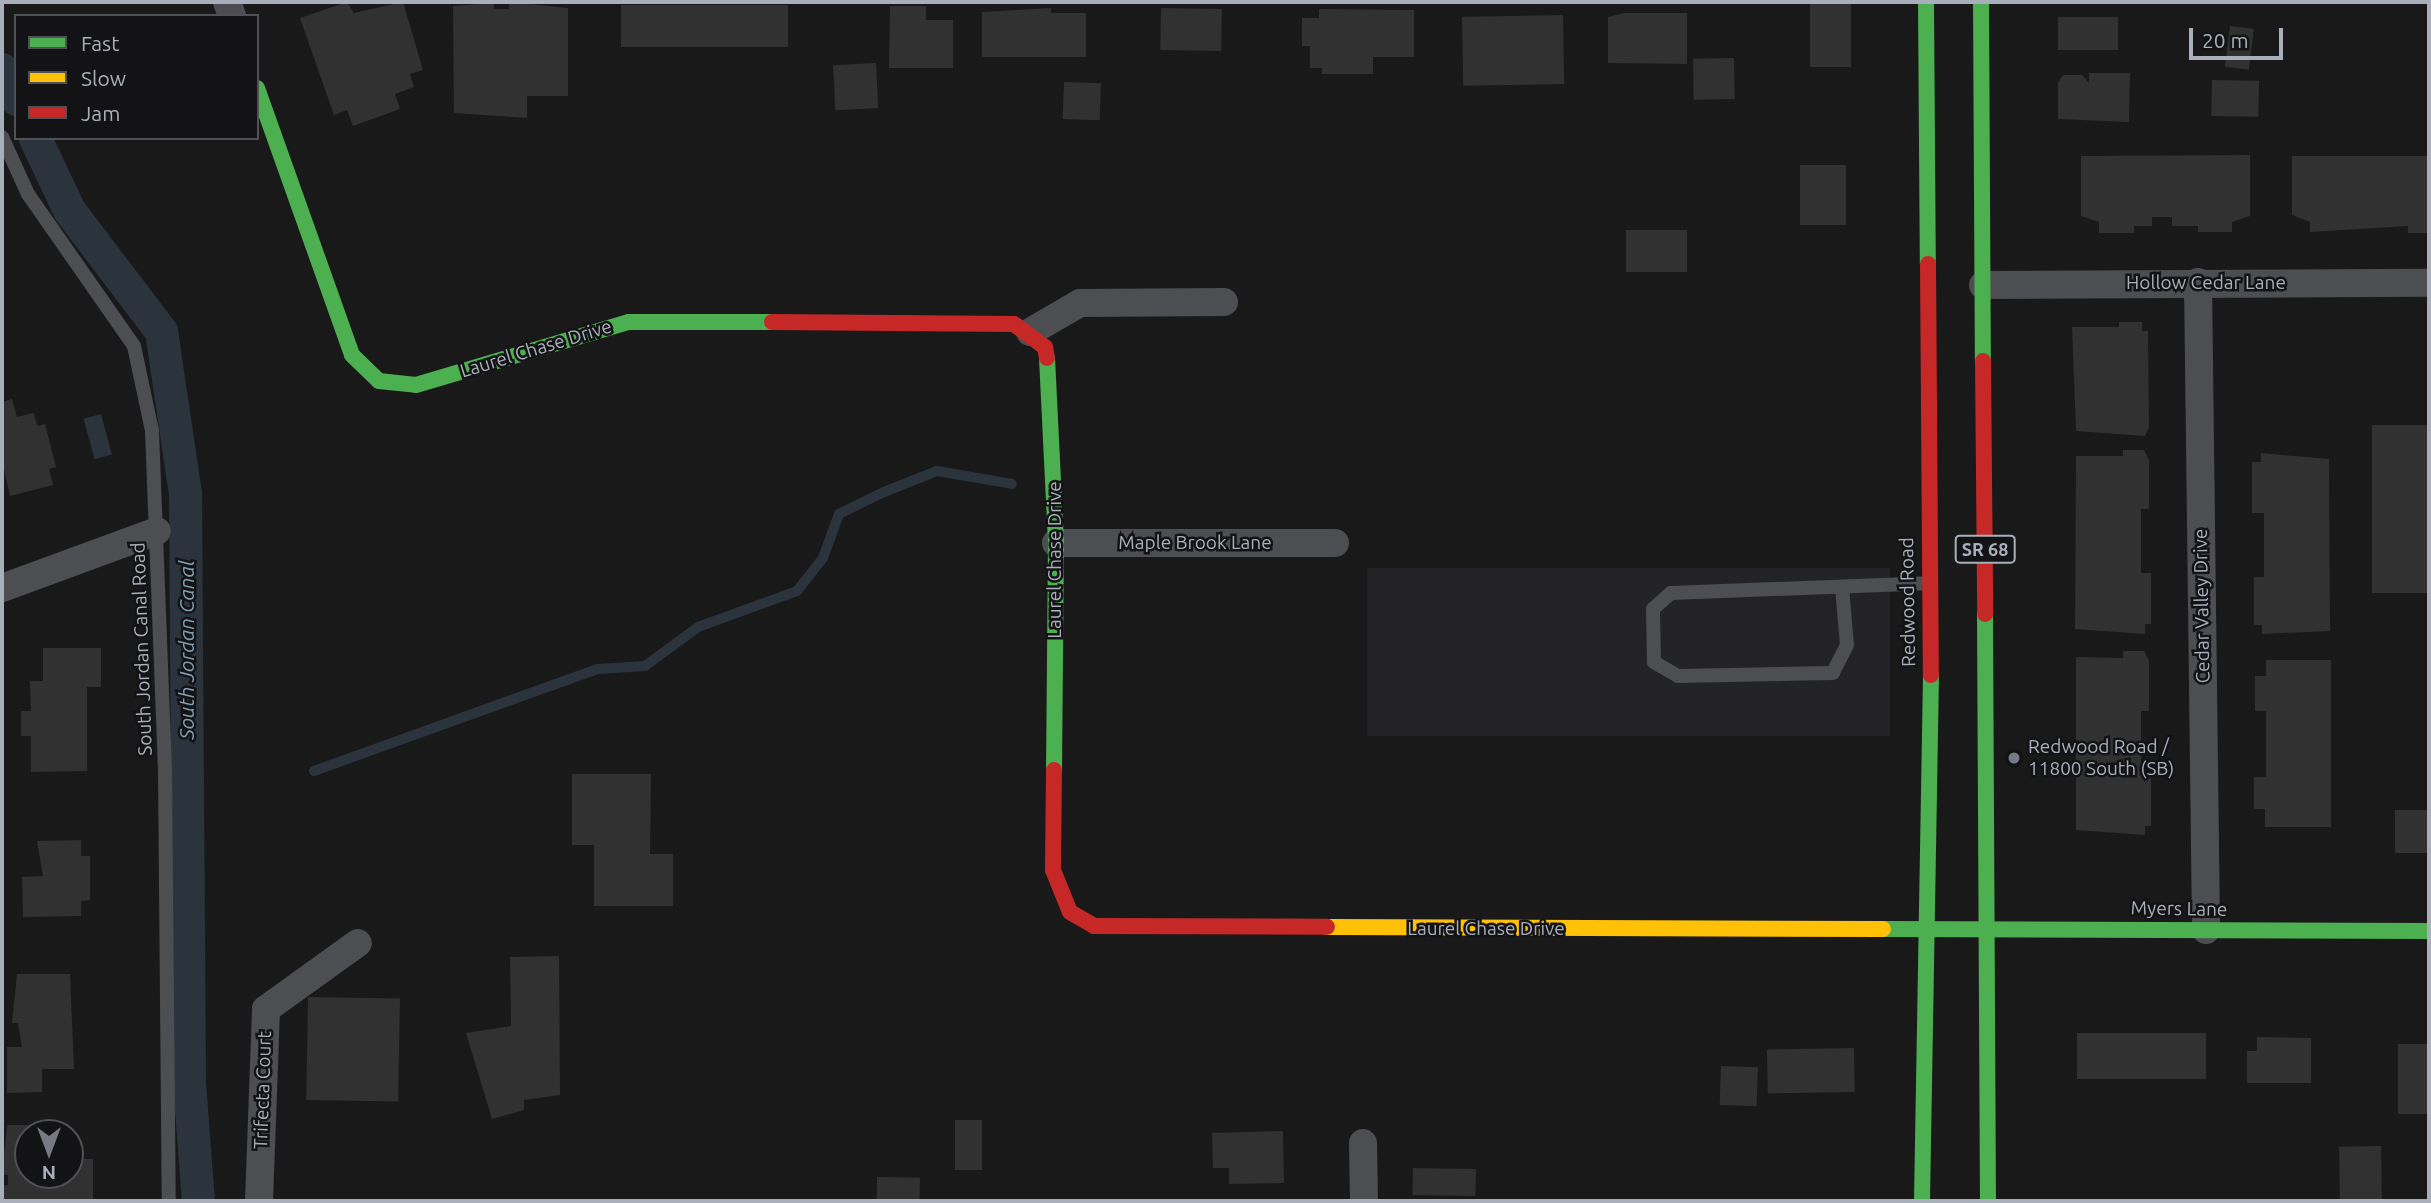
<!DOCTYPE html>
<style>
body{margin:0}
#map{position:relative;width:2431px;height:1203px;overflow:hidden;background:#191919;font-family:Ubuntu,sans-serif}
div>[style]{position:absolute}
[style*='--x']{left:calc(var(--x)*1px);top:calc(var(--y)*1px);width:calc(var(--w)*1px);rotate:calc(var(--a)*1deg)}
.built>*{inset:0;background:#232325;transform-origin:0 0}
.water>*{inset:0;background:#2b343c;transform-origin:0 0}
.stream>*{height:10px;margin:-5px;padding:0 5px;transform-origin:5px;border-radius:5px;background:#2b343c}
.canal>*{height:33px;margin:-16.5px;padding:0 16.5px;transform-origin:16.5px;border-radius:16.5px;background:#2b343c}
.building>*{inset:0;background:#313131;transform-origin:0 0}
.lane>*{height:14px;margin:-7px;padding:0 7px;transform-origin:7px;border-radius:7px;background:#4c4e52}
.street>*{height:28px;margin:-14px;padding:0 14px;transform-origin:14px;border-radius:14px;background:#4c4e52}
.fast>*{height:16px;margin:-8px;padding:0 8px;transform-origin:8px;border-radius:8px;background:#4caf50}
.slow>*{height:16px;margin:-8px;padding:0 8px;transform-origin:8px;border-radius:8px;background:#ffc107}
.jam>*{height:16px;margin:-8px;padding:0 8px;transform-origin:8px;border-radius:8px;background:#c62828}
.dots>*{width:19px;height:19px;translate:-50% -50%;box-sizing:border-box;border:4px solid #131315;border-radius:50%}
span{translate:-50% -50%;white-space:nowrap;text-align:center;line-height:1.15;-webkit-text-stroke:5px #131315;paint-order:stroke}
.shield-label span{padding:2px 5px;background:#131315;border:2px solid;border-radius:5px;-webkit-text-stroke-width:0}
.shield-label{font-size:18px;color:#a9afba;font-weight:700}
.street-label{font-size:19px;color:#a9afba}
.poi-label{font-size:19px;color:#a9afba}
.left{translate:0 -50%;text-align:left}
.water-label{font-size:21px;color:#7f9eb6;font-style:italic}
.frame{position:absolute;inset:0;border:4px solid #a9afba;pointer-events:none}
.legend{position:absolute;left:14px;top:14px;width:245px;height:126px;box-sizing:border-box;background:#131315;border:2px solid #4f5157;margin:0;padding:9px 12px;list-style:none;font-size:21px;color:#a9afba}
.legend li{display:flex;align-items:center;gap:14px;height:35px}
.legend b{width:35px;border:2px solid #4f5157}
.north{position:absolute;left:14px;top:1119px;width:70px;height:70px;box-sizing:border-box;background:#131315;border:2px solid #4f5157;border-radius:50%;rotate:180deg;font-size:19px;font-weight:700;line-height:28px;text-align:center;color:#a9afba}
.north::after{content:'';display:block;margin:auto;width:24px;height:32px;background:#777a82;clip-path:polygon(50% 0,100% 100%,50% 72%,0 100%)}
.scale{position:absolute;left:2189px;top:28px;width:94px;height:32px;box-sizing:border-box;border:4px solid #a9afba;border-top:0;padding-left:9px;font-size:21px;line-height:24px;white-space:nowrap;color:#a9afba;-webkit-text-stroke:5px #131315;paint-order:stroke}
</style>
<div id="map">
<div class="built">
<i style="left:1367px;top:568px;width:523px;height:168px"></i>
</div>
<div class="water">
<i style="left:101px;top:414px;width:42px;height:18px;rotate:75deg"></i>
</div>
<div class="stream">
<i style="--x:314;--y:771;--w:302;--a:-19.8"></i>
<i style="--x:598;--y:669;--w:47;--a:-3.7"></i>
<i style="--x:645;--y:666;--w:66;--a:-36.3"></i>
<i style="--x:698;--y:627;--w:105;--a:-20"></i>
<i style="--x:797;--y:591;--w:42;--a:-51.8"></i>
<i style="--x:823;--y:558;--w:47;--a:-70"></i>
<i style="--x:839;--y:514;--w:50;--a:-26.1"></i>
<i style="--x:884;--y:492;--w:57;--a:-21.6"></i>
<i style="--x:937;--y:471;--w:76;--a:9.8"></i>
</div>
<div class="canal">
<i style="--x:2;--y:69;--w:33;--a:65"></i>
<i style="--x:35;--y:138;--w:80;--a:64.7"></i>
<i style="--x:69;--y:210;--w:152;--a:52.8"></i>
<i style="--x:161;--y:331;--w:165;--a:81.6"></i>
<i style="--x:185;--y:494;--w:588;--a:89.61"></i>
<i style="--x:189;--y:1082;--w:119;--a:85.7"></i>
</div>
<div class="building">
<i style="clip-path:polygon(347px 2px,354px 13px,403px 2px,423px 70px,410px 74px,414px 87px,395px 94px,400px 109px,353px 126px,347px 110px,334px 115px,300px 18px)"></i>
<i style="clip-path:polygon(509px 2px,568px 8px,568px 96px,527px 96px,527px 118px,454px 113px,453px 6px,494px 3px,494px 9px,509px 9px)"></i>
<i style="left:1810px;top:2px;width:41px;height:65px"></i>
<i style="left:621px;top:5px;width:167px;height:42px"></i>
<i style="clip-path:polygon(890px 6px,926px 6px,926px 20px,953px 20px,953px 68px,889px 68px)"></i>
<i style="clip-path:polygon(1051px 8px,1051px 13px,1086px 13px,1086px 57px,982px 57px,982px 12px)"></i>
<i style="left:1161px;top:8px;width:61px;height:42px;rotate:1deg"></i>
<i style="clip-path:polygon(1319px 9px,1414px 10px,1414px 57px,1373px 57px,1373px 74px,1322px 74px,1322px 68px,1310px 68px,1310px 46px,1302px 46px,1302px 18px,1319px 18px)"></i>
<i style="clip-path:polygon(1624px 13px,1687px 13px,1687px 64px,1608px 63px,1608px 17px)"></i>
<i style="left:1563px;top:15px;width:69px;height:101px;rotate:89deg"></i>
<i style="left:2058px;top:17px;width:60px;height:33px"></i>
<i style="left:2230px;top:26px;width:24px;height:41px;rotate:7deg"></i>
<i style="left:1734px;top:58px;width:41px;height:41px;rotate:89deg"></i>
<i style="left:876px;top:63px;width:45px;height:43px;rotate:87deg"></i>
<i style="clip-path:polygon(2089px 73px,2130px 73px,2129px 122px,2058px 119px,2058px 82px,2063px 75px,2082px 75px,2089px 83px)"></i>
<i style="left:2212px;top:80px;width:47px;height:36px;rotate:1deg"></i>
<i style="left:1064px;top:82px;width:37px;height:37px;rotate:2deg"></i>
<i style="clip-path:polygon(2250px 155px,2250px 216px,2232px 222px,2232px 232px,2198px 232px,2198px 226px,2172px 226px,2172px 217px,2152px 217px,2152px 226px,2134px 226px,2134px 233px,2099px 233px,2099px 222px,2081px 216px,2081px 156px)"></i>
<i style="clip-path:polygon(2292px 156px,2429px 156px,2429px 233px,2408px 233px,2408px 226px,2310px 232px,2310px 222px,2292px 215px)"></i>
<i style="left:1800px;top:165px;width:46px;height:60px"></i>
<i style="left:1626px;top:230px;width:61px;height:42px"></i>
<i style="clip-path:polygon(2119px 322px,2142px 322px,2142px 331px,2148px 331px,2149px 427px,2145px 436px,2076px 431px,2072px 327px,2119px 327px)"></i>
<i style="clip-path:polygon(12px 399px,17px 417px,34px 413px,37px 426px,45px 424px,56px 467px,49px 469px,53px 485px,10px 496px,2px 460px,2px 402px)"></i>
<i style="left:2372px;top:425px;width:57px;height:168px"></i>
<i style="clip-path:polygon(2123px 450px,2144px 450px,2149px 460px,2149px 509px,2141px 509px,2141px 573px,2151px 573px,2151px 624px,2145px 624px,2145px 634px,2075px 629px,2076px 456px,2123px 456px)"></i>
<i style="clip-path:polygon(2261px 453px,2329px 459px,2330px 631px,2262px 634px,2262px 625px,2254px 625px,2254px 577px,2264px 577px,2264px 513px,2252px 513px,2252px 462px,2261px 462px)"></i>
<i style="clip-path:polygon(43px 648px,101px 648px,101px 687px,87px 687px,87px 771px,31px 772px,31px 736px,21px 736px,21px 711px,31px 711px,30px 681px,43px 681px)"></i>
<i style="clip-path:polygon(2123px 651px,2144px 651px,2149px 661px,2149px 711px,2141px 711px,2141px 775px,2151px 775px,2151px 826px,2145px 826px,2145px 835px,2076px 830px,2076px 657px,2123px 658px)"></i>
<i style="clip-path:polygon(2266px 660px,2331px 660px,2331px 827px,2265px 827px,2265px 809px,2254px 809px,2254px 777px,2266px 777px,2266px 711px,2255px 711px,2255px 676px,2266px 676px)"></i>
<i style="clip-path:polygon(572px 774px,651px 774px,650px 854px,673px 854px,673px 906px,594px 906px,594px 845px,572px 845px)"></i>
<i style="left:2395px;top:810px;width:34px;height:43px"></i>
<i style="clip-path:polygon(81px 840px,81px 856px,90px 856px,90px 900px,81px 901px,81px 916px,23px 917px,22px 877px,43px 876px,37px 841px)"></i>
<i style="clip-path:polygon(559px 956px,560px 1095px,524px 1100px,524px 1110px,492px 1119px,466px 1033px,511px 1026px,510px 957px)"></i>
<i style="clip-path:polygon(17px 974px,70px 974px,74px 1069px,42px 1069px,42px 1092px,7px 1093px,7px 1047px,22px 1047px,18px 1023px,12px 1023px)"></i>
<i style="left:308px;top:997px;width:92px;height:103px;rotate:1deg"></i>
<i style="left:2206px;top:1033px;width:46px;height:129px;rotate:90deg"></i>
<i style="clip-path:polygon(2257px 1037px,2311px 1038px,2311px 1083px,2247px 1083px,2247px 1051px,2257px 1051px)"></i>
<i style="left:2398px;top:1044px;width:31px;height:70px"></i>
<i style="left:1854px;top:1048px;width:44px;height:87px;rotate:89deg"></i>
<i style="left:1721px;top:1066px;width:37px;height:39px;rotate:2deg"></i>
<i style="left:955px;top:1120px;width:27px;height:50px"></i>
<i style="clip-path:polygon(7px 1125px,57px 1125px,57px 1133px,28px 1133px,28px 1175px,70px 1175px,70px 1159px,93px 1159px,93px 1201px,2px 1201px,2px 1185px,8px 1185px,8px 1175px,2px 1175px)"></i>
<i style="clip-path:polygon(1283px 1131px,1284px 1183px,1229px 1184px,1229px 1168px,1213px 1168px,1212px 1133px)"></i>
<i style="left:2381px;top:1146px;width:55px;height:42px;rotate:89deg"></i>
<i style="left:1413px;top:1168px;width:63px;height:27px;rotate:1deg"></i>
<i style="left:877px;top:1177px;width:43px;height:24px;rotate:1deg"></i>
</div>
<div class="lane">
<i style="--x:2;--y:137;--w:63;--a:65.5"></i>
<i style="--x:28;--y:194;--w:185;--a:55.1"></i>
<i style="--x:134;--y:346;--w:87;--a:78"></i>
<i style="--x:152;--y:431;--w:340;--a:87.8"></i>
<i style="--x:165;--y:771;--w:430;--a:89.5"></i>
<i style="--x:1842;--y:587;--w:58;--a:85.1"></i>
<i style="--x:1847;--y:645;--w:31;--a:117"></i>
<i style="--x:1833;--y:673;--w:155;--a:178.9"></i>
<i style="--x:1678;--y:676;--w:28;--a:-150"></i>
<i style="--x:1654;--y:662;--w:53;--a:-91.1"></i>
<i style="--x:1653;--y:609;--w:24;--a:-42"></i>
<i style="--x:1671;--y:593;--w:257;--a:-2.2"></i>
</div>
<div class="street">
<i style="--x:227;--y:2;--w:15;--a:70"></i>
<i style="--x:2198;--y:282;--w:648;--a:89.29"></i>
<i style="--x:1983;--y:285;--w:446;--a:-0.3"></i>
<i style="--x:1030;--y:332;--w:58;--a:-30.1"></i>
<i style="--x:1080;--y:303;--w:144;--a:-0.4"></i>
<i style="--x:1056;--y:543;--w:279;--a:0"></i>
<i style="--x:2;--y:588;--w:165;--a:-20.2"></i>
<i style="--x:1363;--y:1143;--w:58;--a:89"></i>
<i style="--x:259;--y:1201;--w:192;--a:-87.9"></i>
<i style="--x:266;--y:1009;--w:113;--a:-35.7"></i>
</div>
<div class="fast">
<i style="--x:1926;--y:2;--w:262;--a:89.6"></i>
<i style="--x:1981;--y:2;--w:359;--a:89.7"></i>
<i style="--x:257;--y:88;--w:283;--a:70.4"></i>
<i style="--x:352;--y:355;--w:37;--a:44"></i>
<i style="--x:379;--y:381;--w:37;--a:6"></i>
<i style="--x:416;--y:385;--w:222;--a:-16.5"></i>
<i style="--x:629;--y:322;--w:143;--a:0"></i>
<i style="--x:1047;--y:358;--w:185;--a:87.2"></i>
<i style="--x:1056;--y:543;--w:227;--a:90.5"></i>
<i style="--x:1985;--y:614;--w:587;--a:89.71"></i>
<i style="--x:1883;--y:929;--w:546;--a:0.21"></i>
<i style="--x:1922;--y:1201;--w:526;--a:-89.02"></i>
</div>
<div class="slow">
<i style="--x:1327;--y:927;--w:556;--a:0.21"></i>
</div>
<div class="jam">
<i style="--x:1928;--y:264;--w:411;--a:89.6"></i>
<i style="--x:772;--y:322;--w:242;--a:0.5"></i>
<i style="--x:1014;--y:324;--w:39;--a:37"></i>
<i style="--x:1045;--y:347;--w:11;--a:80"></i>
<i style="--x:1983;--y:361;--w:253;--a:89.5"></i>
<i style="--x:1054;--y:770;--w:100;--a:90.6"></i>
<i style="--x:1053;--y:870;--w:45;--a:68"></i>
<i style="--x:1070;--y:912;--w:28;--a:30"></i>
<i style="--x:1094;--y:926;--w:233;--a:0.2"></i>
</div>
<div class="dots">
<i style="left:2014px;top:758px;background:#777a82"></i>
</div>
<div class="shield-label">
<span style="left:1985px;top:549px">SR 68</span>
</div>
<div class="street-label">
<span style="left:2206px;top:283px">Hollow Cedar Lane</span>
<span style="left:536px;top:349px;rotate:-17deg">Laurel Chase Drive</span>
<span style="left:1195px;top:543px">Maple Brook Lane</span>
<span style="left:1055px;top:560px;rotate:-90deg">Laurel Chase Drive</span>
<span style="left:1908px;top:602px;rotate:-91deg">Redwood Road</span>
<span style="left:2202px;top:606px;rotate:-91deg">Cedar Valley Drive</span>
<span style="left:142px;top:649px;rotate:-92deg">South Jordan Canal Road</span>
<span style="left:2179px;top:909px;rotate:1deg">Myers Lane</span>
<span style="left:1486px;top:929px">Laurel Chase Drive</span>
<span style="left:263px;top:1090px;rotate:-88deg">Trifecta Court</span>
</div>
<div class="poi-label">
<span class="left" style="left:2028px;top:758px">Redwood Road /<br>11800 South (SB)</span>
</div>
<div class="water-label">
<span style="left:186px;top:650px;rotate:-90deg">South Jordan Canal</span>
</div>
<div class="frame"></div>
<ul class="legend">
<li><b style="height:9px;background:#4caf50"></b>Fast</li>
<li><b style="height:9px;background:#ffc107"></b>Slow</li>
<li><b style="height:9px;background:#c62828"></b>Jam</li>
</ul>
<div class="north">N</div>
<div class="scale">20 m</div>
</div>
